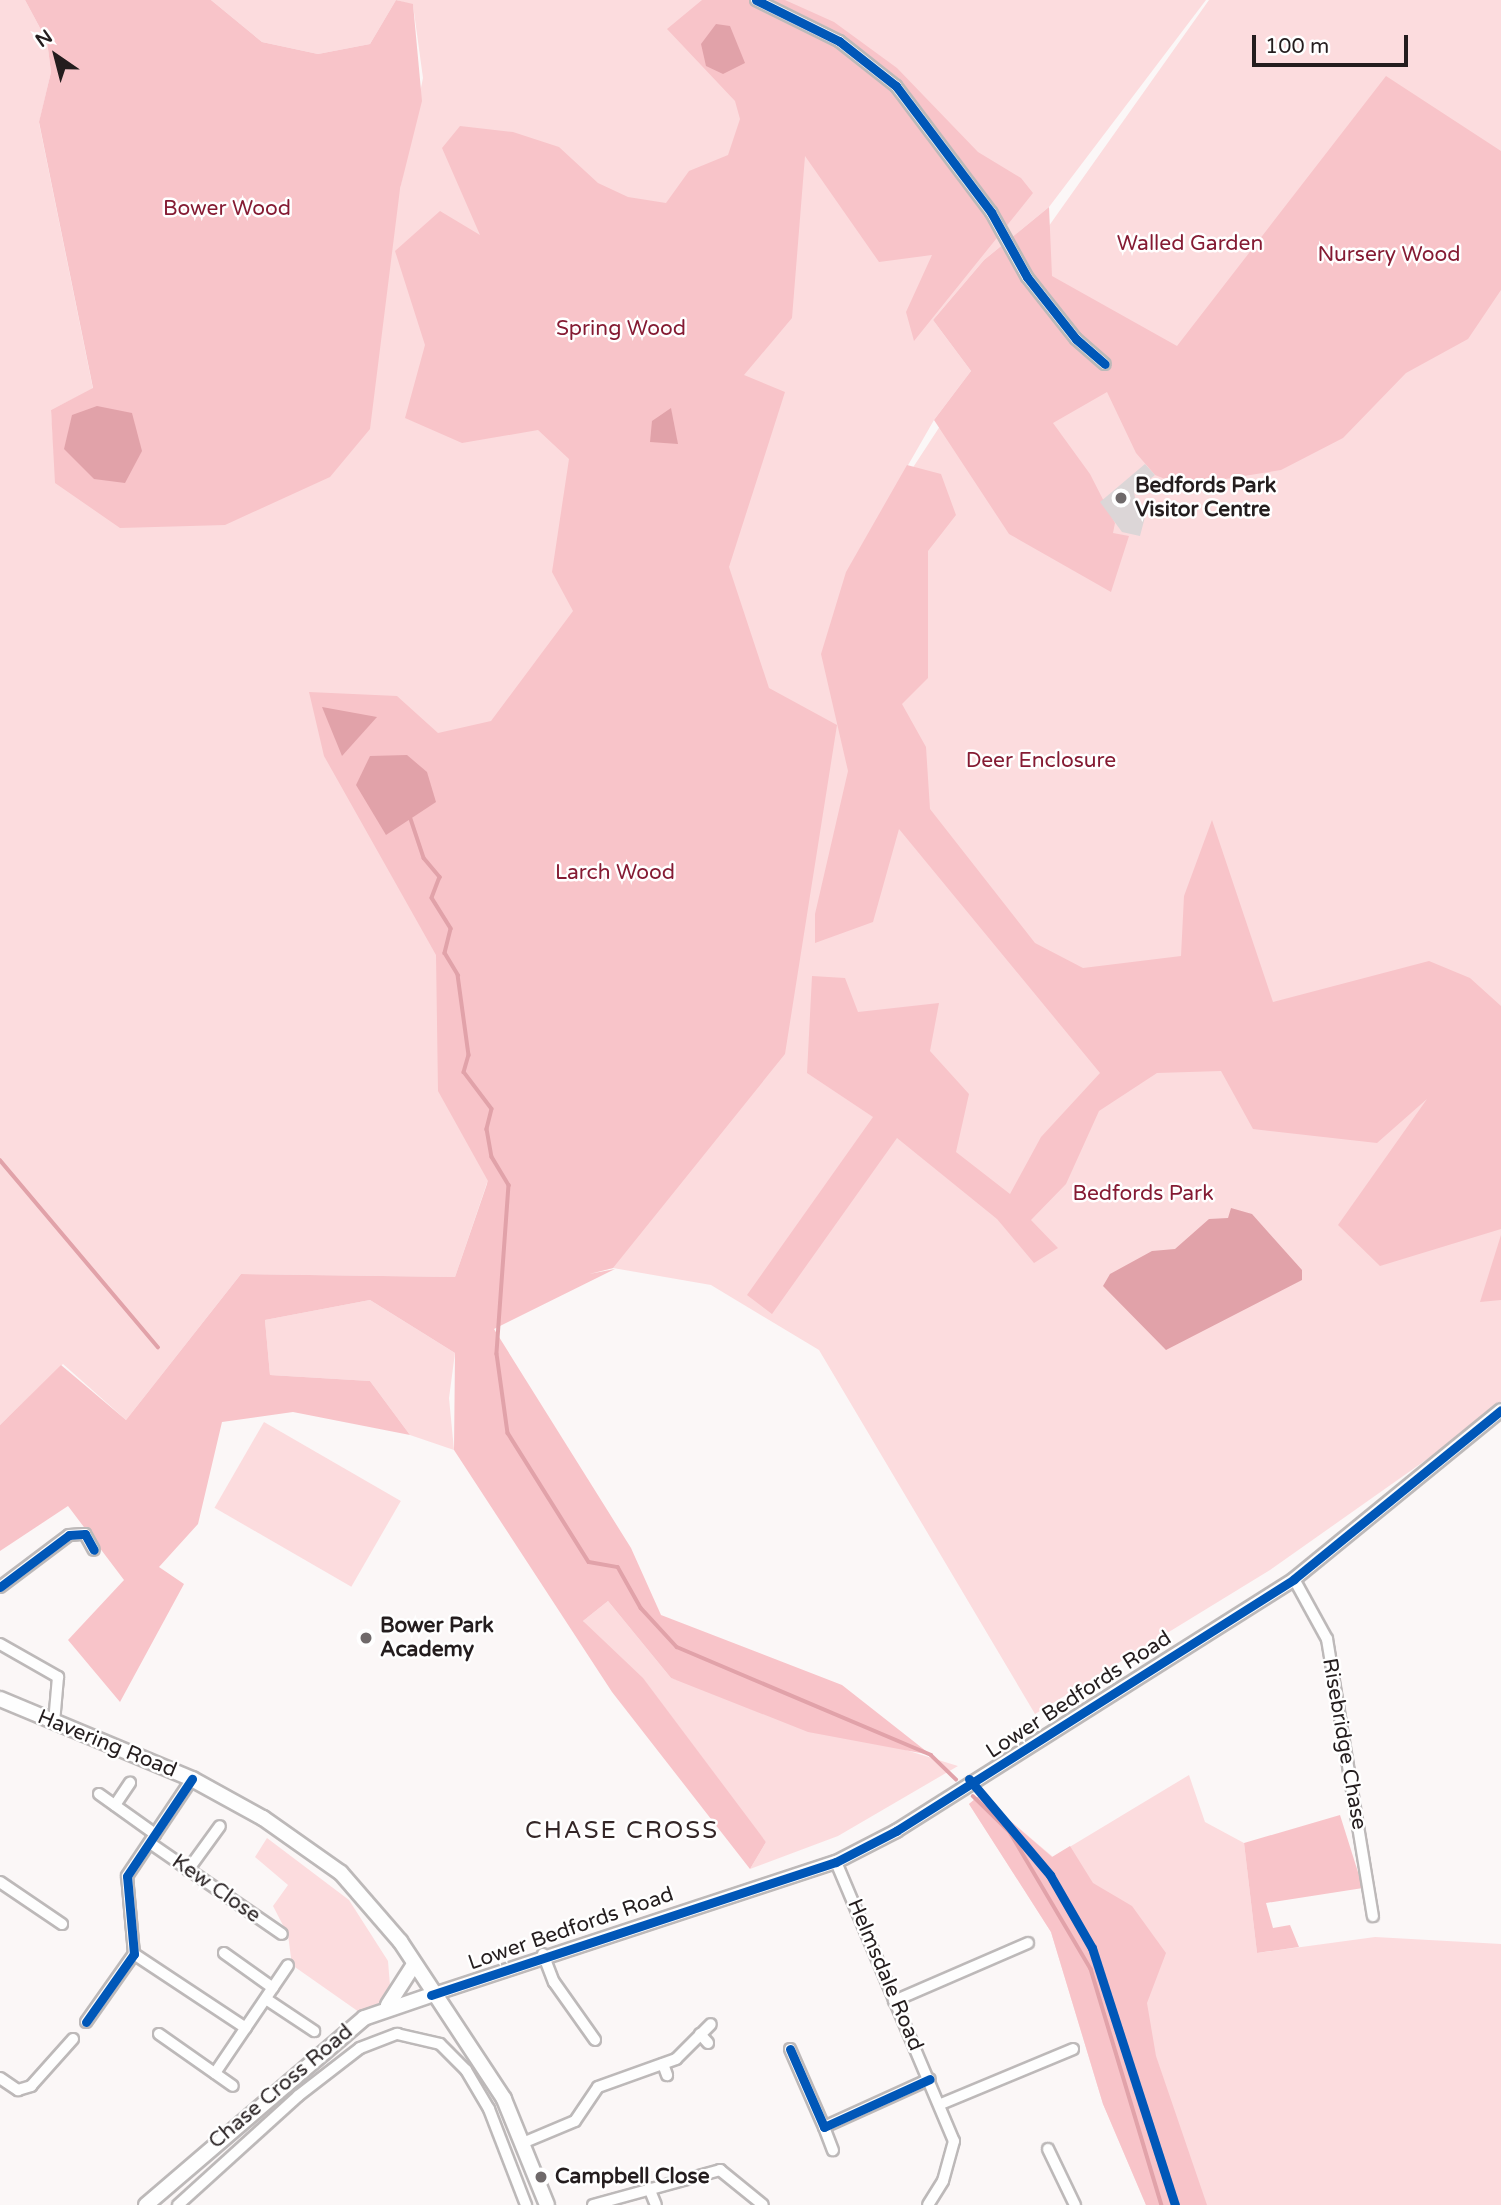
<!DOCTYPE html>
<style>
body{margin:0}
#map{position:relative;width:1501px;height:2205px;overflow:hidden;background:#fbf7f7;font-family:"Varela Round",sans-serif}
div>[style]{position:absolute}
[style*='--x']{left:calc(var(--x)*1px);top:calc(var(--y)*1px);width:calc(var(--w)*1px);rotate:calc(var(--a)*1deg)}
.green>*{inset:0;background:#fcdcde;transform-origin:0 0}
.forest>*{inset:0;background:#f8c4c9}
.water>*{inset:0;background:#e1a2a9}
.stream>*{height:3.5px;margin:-1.75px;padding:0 1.75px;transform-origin:1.75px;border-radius:1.75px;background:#e1a2a9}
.building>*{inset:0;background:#dcd6d7}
.roads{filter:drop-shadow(2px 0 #bdb9b9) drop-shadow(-2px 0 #bdb9b9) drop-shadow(0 2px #bdb9b9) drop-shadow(0 -2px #bdb9b9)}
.minor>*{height:10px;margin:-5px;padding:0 5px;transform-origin:5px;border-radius:5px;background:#fefefe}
.tertiary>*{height:12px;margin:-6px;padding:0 6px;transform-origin:6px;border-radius:6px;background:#fefefe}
.secondary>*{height:14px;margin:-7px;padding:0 7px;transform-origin:7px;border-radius:7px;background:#fefefe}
.cycleway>*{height:9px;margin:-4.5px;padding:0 4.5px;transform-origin:4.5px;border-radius:4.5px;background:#0057b8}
.dots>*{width:19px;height:19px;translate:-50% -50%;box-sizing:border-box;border:4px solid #fff;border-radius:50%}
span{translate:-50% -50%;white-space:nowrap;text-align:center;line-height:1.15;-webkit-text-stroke:5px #fff;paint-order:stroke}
.park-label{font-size:21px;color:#851b33}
.poi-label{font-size:21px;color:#241d1e;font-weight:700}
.left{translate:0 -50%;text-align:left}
.street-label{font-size:21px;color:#241d1e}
.quarter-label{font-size:24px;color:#342627;letter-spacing:2px}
.north{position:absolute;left:21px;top:21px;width:70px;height:70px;-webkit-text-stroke:5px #fff;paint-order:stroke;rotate:325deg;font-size:19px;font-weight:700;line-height:28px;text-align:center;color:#241d1e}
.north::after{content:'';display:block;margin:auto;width:24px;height:32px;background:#241d1e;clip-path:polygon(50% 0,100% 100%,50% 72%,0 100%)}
.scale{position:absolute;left:1252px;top:35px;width:156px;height:32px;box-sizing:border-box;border:4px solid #241d1e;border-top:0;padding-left:9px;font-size:21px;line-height:24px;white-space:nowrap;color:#241d1e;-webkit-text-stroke:5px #fff;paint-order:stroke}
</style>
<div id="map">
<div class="green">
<i style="clip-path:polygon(0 0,25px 0,47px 41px,51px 72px,39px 123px,93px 389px,51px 410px,56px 481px,400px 189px,423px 78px,413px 5px,396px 0,1206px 0,1049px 207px,984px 260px,933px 320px,971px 371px,934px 420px,861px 547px,980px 365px,1012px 278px,1209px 0,1501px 0,1501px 1407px,1270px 1570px,1035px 1714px,819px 1350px,711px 1285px,613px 1268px,493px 1298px,487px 1183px,455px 1277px,241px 1274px,126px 1420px,63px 1364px,0 1425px)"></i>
<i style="clip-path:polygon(211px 0,396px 0,370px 44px,318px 54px,262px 42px)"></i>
<i style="clip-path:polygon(370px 1300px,455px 1353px,449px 1398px,454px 1450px,410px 1435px,370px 1381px,270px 1375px,265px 1320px)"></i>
<i style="left:264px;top:1422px;width:158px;height:99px;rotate:30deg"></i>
<i style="clip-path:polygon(608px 1601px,671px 1678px,958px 1766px,838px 1836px,750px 1869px,766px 1842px,583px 1621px)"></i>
<i style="clip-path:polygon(1189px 1775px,1205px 1822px,1244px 1843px,1257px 1953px,1375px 1937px,1501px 1944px,1501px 2205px,1146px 2205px,1103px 2104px,1051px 1932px,969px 1804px,980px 1795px,1053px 1857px)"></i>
<i style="clip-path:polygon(267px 1838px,349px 1900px,388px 1961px,391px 1998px,359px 2012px,292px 1965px,288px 1935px,273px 1906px,288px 1885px,255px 1857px)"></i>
</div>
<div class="forest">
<i style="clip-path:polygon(25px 0,211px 0,262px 42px,318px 54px,370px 44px,396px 0,413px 4px,422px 101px,400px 189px,370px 429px,330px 477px,225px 525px,120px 528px,55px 483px,51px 410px,93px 388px,39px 122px,51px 72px,47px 41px)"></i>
<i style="clip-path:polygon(702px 0,785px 0,834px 22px,897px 68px,978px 152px,1021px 178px,1033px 193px,914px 341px,906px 312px,932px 255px,879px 262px,805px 156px,792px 318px,744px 375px,785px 392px,729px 567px,769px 688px,837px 725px,785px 1054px,613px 1268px,589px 1274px,615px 1269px,494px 1329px,631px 1548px,661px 1615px,842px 1685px,931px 1755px,808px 1732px,671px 1678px,608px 1601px,583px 1621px,643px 1678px,766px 1842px,750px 1869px,612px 1692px,454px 1450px,455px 1353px,370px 1300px,265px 1320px,270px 1375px,370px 1381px,410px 1435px,293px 1412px,222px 1422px,198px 1524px,159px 1567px,184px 1584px,120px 1702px,68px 1640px,124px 1580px,68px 1506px,0 1551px,0 1425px,61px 1365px,126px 1420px,241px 1274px,455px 1277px,488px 1181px,438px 1091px,436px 955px,324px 756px,309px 692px,397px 696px,438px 733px,491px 721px,573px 611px,552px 572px,569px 459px,538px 430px,462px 443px,405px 418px,425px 345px,395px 251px,440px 211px,480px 235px,442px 148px,460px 126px,513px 132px,559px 147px,598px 183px,628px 197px,666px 203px,689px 171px,728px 155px,740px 119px,735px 101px,667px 29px)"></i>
<i style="clip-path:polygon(1386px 76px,1501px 151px,1501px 290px,1468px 339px,1406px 373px,1343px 438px,1281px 470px,1182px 486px,1155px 475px,1136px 453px,1107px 392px,1053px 423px,1090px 474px,1115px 523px,1113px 533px,1129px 536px,1111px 592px,1009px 534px,934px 420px,971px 371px,933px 320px,984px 260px,1049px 207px,1052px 276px,1177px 346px)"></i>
<i style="clip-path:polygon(907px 465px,941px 474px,956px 515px,928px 551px,928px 678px,902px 704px,926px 747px,930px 809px,1035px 943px,1083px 968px,1181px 956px,1184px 896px,1212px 820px,1273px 1002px,1429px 961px,1470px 978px,1501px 1006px,1501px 1229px,1380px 1266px,1338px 1225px,1427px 1099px,1377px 1143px,1253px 1129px,1221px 1071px,1157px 1073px,1099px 1111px,1066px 1184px,1031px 1220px,1058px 1248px,1034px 1263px,997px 1219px,897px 1138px,772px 1314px,747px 1295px,873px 1117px,807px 1073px,812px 976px,845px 978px,858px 1012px,939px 1003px,930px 1051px,969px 1094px,956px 1152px,1010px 1194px,1041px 1137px,1100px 1073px,899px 829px,873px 922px,815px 943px,815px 914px,848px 771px,821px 654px,846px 572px)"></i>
<i style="clip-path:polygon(1501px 1235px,1501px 1300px,1480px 1302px)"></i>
<i style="clip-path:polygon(980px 1795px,1052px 1857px,1070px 1846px,1093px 1883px,1132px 1906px,1166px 1953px,1147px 2003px,1156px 2056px,1207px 2205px,1146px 2205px,1103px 2104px,1051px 1932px,969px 1804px)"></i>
<i style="clip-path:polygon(1340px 1815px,1363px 1888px,1266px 1903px,1273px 1928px,1290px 1925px,1299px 1947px,1257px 1953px,1244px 1843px)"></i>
</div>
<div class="water">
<i style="clip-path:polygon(716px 24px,730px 26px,745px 63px,723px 74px,706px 66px,701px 44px)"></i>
<i style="clip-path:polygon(97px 406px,132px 413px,142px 451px,125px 483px,94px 479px,64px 449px,72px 415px)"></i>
<i style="clip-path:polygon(671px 408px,678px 444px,650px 442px,652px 421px)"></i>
<i style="clip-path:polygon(322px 707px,377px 717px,342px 756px)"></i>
<i style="clip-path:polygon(407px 755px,427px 772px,436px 802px,386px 835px,356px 785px,370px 756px)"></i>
<i style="clip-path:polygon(1231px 1208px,1252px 1214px,1302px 1270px,1302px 1280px,1166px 1350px,1103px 1286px,1110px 1274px,1152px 1251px,1175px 1249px,1209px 1219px,1228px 1218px)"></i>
</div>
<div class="stream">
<i style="--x:411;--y:819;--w:41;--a:71.6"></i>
<i style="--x:424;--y:858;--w:25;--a:50"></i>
<i style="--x:440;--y:877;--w:22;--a:111"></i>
<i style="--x:432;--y:898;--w:36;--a:58"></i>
<i style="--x:451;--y:929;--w:25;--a:104"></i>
<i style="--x:445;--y:953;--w:26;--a:59"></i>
<i style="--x:458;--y:975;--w:81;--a:82.2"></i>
<i style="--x:469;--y:1055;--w:18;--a:106"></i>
<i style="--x:464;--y:1072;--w:46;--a:52.9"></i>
<i style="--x:492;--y:1109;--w:21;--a:104"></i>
<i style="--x:487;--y:1129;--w:28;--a:80"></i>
<i style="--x:492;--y:1157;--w:33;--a:59"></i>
<i style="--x:509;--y:1185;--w:169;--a:94.1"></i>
<i style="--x:497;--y:1354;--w:80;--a:82.1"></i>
<i style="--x:508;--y:1433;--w:152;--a:57.9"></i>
<i style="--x:589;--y:1562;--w:29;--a:10"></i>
<i style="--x:618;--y:1567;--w:47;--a:60.7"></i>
<i style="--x:641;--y:1608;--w:53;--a:47.3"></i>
<i style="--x:677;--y:1647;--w:276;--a:23"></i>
<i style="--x:931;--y:1755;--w:35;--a:44"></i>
<i style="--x:0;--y:1160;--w:245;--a:49.8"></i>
<i style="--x:973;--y:1796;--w:52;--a:44.2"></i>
<i style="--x:1010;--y:1832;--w:159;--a:59.4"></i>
<i style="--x:1091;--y:1969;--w:246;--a:73.3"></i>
</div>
<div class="building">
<i style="clip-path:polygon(1145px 464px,1155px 475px,1134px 492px,1139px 517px,1145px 517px,1140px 536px,1122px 532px,1100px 502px)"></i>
</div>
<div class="roads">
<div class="minor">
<i style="--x:756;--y:0;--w:93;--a:26.3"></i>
<i style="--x:839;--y:41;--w:73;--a:38.3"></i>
<i style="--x:896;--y:86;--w:158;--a:53"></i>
<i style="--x:991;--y:212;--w:74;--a:61"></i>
<i style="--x:1027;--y:277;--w:79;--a:51.7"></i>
<i style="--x:1076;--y:339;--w:38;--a:41"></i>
<i style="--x:1294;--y:1579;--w:68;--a:61.2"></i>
<i style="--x:1327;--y:1639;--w:281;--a:80.6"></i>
<i style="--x:0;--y:1587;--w:86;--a:-37"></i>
<i style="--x:69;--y:1535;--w:16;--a:-4"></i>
<i style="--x:85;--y:1534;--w:18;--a:61"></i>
<i style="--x:0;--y:1644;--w:67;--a:29.6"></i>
<i style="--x:58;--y:1677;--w:46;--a:95"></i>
<i style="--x:99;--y:1794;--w:69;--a:35.5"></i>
<i style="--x:115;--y:1805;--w:27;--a:-56"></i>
<i style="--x:150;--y:1843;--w:160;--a:34.6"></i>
<i style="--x:836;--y:1862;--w:303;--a:67.1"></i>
<i style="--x:954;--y:2141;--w:41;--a:105.4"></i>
<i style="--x:943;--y:2181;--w:28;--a:122"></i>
<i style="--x:188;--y:1870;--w:54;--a:-54"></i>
<i style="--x:0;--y:1882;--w:75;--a:34.1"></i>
<i style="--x:224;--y:1953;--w:60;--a:35.5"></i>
<i style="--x:134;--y:1954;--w:134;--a:33.5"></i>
<i style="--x:543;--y:1954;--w:30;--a:69"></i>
<i style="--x:554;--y:1982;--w:71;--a:54.7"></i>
<i style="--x:266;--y:1999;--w:58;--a:33.7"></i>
<i style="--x:894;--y:2001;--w:146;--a:-23.4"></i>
<i style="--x:86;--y:2022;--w:83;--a:-54.8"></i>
<i style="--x:134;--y:1954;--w:78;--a:-95.1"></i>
<i style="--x:127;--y:1876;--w:117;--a:-56.2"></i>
<i style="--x:159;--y:2034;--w:90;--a:35.1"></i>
<i style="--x:700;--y:2034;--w:12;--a:48"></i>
<i style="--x:790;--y:2049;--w:85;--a:66.4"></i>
<i style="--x:824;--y:2127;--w:116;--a:-24.4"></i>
<i style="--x:663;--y:2064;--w:12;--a:70"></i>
<i style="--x:215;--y:2073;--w:130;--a:-55.9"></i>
<i style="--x:0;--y:2078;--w:22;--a:34"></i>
<i style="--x:18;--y:2090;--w:14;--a:-17"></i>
<i style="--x:31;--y:2086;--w:63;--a:-48.2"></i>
<i style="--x:941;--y:2104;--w:143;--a:-22.6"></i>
<i style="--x:824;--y:2127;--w:25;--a:69"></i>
<i style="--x:525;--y:2142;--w:54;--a:-22.8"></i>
<i style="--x:575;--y:2121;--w:41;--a:-55.9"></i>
<i style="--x:598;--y:2087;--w:83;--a:-19.7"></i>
<i style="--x:676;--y:2059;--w:49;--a:-45"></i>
<i style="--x:1048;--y:2149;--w:62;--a:64.3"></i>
<i style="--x:649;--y:2188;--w:18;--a:68"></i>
<i style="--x:178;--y:2205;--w:162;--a:-42.2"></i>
<i style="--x:298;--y:2096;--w:78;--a:-37.7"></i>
<i style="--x:360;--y:2048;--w:40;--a:-21"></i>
<i style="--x:397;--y:2034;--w:44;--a:13.1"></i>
<i style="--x:440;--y:2044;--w:37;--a:45"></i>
<i style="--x:466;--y:2070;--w:45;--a:59.5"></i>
<i style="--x:489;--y:2109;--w:103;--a:68.9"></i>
<i style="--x:593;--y:2205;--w:132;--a:-15.4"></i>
<i style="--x:720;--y:2170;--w:55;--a:39.1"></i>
</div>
<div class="tertiary">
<i style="--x:431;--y:1995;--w:426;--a:-18.2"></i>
<i style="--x:836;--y:1862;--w:68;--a:-27.3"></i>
<i style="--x:896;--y:1831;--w:471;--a:-32.3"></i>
<i style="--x:1294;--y:1579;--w:267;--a:-39.2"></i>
</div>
<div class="secondary">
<i style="--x:0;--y:1699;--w:208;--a:22.6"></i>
<i style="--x:192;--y:1779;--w:81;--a:28.8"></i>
<i style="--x:263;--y:1818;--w:95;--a:35.2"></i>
<i style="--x:341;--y:1873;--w:90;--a:49.1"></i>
<i style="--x:400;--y:1941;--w:189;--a:56.6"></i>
<i style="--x:504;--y:2099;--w:114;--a:67.9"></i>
<i style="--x:388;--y:2005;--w:46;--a:-57.3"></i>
<i style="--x:146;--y:2205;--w:287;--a:-40.6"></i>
<i style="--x:364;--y:2018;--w:71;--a:-18.9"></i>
</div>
</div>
<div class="cycleway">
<i style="--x:756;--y:0;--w:93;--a:26.3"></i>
<i style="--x:839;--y:41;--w:73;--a:38.3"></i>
<i style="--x:896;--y:86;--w:158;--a:53"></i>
<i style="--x:991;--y:212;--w:74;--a:61"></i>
<i style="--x:1027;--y:277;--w:79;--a:51.7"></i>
<i style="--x:1076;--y:339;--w:38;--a:41"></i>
<i style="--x:0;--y:1587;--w:86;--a:-37"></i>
<i style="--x:69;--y:1535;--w:16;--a:-4"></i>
<i style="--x:85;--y:1534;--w:18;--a:61"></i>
<i style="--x:969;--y:1779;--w:126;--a:49.8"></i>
<i style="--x:1050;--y:1875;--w:84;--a:60.1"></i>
<i style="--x:1092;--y:1948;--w:270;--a:72.1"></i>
<i style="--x:431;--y:1995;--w:426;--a:-18.2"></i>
<i style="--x:836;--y:1862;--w:68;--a:-27.3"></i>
<i style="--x:896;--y:1831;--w:471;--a:-32.3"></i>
<i style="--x:1294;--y:1579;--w:267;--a:-39.2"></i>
<i style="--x:86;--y:2022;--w:83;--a:-54.8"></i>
<i style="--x:134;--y:1954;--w:78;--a:-95.1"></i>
<i style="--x:127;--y:1876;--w:117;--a:-56.2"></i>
<i style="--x:790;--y:2049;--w:85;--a:66.4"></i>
<i style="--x:824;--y:2127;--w:116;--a:-24.4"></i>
</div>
<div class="dots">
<i style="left:1121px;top:498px;background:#6f696a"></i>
<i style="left:366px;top:1638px;background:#6f696a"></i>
<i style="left:541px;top:2177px;background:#6f696a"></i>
</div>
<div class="park-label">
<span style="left:227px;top:209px">Bower Wood</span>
<span style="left:1190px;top:244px">Walled Garden</span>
<span style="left:1389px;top:255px">Nursery Wood</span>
<span style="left:621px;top:329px">Spring Wood</span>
<span style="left:1041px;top:761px">Deer Enclosure</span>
<span style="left:615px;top:873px">Larch Wood</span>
<span style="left:1143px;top:1194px">Bedfords Park</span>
</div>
<div class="poi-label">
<span class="left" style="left:1135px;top:498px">Bedfords Park<br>Visitor Centre</span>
<span class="left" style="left:380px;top:1638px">Bower Park<br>Academy</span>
<span class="left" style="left:555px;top:2177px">Campbell Close</span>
</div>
<div class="street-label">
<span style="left:1079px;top:1695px;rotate:-33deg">Lower Bedfords Road</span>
<span style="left:107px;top:1744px;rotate:22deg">Havering Road</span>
<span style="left:1344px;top:1744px;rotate:80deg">Risebridge Chase</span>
<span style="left:216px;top:1889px;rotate:35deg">Kew Close</span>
<span style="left:571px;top:1929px;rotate:-19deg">Lower Bedfords Road</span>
<span style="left:885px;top:1975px;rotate:67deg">Helmsdale Road</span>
<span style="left:281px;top:2087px;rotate:-40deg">Chase Cross Road</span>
</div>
<div class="quarter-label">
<span style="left:622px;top:1831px">CHASE CROSS</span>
</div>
<div class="north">N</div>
<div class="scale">100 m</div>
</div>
